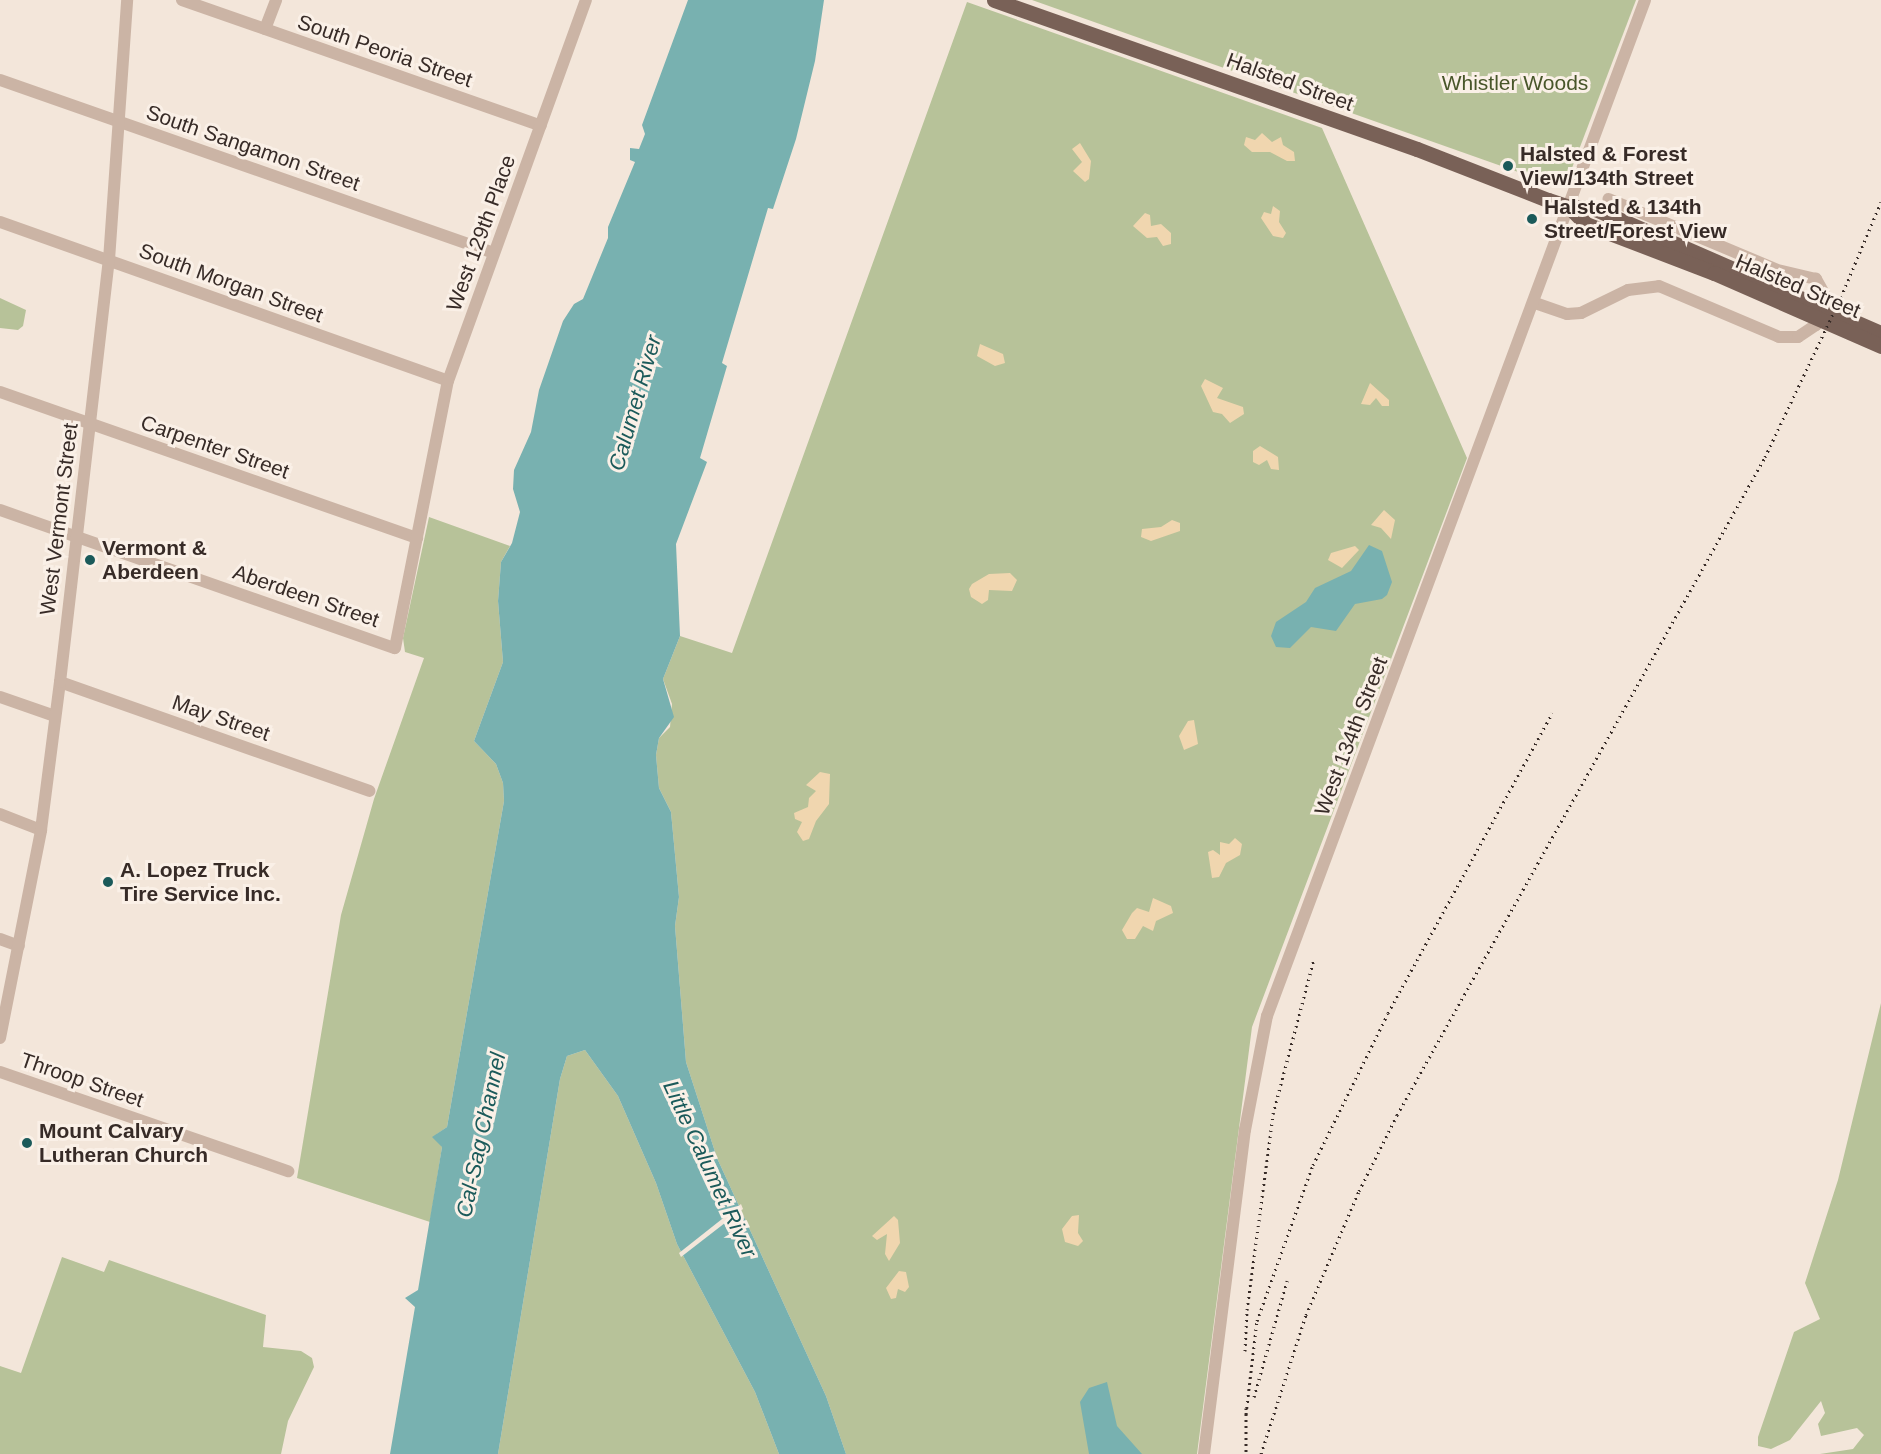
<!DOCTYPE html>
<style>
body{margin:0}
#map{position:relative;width:1881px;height:1454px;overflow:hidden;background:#f3e6da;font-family:Helvetica,sans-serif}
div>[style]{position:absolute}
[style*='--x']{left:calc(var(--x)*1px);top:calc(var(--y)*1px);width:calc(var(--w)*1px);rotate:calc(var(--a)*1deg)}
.green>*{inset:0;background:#b7c299}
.sand>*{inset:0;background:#f0d6af}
.water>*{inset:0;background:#78b1b0}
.pier>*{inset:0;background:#f3e6da}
.minor>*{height:12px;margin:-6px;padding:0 6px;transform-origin:6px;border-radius:6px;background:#cbb4a5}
.major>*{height:15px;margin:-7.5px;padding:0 7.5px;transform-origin:7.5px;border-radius:7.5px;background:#796157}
.rail>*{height:3px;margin-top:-1.5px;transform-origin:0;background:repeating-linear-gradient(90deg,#372b27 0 1.5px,transparent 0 6px)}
.dots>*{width:16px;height:16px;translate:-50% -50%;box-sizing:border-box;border:3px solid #faf0e7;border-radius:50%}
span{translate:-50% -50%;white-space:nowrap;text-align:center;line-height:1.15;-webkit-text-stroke:6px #faf0e7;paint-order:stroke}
.street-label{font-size:21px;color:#372b27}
.park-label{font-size:21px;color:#48562a}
.poi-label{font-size:21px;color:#372b27;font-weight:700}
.left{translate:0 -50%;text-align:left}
.water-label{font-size:22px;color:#1b5a5a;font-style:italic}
</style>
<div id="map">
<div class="green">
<i style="clip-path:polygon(1032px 0,1636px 0,1572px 168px,1564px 179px,1549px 183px)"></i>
<i style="clip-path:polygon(967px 2px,1322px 128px,1467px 458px,1252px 1027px,1197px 1454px,846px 1454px,826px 1396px,717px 1158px,686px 1062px,675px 926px,679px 897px,671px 812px,659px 788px,656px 755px,659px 738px,670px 727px,672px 704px,663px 679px,680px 636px,732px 653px)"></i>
<i style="clip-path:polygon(0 298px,26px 310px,23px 326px,18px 330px,0 328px)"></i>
<i style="clip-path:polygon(429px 517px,510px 546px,501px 562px,498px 601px,503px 662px,474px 741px,496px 764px,503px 783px,504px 801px,447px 1127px,437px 1134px,442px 1147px,430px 1222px,297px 1178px,341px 915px,374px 799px,424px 658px,405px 652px,403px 638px)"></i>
<i style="clip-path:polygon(1881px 1003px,1881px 1454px,1820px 1454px,1853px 1449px,1864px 1435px,1857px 1428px,1821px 1436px,1818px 1424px,1825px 1413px,1821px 1401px,1790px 1440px,1771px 1449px,1758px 1446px,1758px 1437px,1794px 1332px,1820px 1319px,1805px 1283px,1838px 1180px)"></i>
<i style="clip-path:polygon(585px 1050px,618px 1096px,656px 1183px,677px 1244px,755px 1392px,779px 1454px,498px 1454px,560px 1079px,567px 1056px)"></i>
<i style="clip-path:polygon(62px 1257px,104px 1272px,109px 1260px,266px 1315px,263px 1347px,301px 1351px,312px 1358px,314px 1367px,288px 1421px,281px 1454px,0 1454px,0 1366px,21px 1373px)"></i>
</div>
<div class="sand">
<i style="clip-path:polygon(1262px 133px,1272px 142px,1281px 137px,1283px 145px,1294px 152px,1295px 161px,1287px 161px,1270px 152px,1252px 152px,1244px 145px,1246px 137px,1255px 140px)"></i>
<i style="clip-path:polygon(1080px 143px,1091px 161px,1089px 179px,1085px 182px,1073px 171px,1082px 162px,1072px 149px)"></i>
<i style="clip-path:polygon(1273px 206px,1280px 211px,1279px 222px,1286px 233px,1283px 238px,1273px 236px,1261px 218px,1264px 212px,1271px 214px)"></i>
<i style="clip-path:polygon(1145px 213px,1150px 215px,1151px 226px,1161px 224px,1171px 233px,1171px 244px,1163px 246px,1157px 237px,1147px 238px,1133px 226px)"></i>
<i style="clip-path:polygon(980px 344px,1003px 354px,1005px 363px,995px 366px,977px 356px)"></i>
<i style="clip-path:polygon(1205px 379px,1223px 388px,1217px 398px,1243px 407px,1244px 414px,1230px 423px,1222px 414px,1213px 412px,1201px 386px)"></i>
<i style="clip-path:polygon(1370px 383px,1389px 400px,1389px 406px,1382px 406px,1376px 398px,1370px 405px,1361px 404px)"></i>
<i style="clip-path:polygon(1260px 446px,1278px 457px,1279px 470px,1271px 469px,1267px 460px,1259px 465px,1253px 462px,1253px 451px)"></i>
<i style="clip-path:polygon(1384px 510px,1395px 520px,1391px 539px,1381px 528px,1371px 525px)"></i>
<i style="clip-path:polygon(1172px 520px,1180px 523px,1180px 531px,1151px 541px,1141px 537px,1142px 529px,1161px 527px)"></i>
<i style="clip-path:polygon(1355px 546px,1359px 550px,1342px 568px,1328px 560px,1331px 553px)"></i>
<i style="clip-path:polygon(1010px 573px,1017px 580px,1012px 591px,989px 590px,988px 600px,982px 604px,971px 597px,969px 589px,972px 584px,989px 574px)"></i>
<i style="clip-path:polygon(1194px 720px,1198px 744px,1184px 750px,1179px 736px,1188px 721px)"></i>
<i style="clip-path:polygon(820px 772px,830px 774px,829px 804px,816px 821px,809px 839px,803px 841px,797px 832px,802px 822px,795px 819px,794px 813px,808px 807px,809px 798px,816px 791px,806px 785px)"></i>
<i style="clip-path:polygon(1235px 838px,1242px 844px,1240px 855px,1226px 863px,1219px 877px,1212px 878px,1208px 852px,1213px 850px,1220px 855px,1220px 842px,1229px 844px)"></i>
<i style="clip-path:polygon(1153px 898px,1171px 906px,1173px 913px,1156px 921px,1153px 931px,1143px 926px,1135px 939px,1127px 939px,1122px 930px,1132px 913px,1137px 908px,1149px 912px)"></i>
<i style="clip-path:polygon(1079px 1215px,1078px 1233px,1083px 1241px,1078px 1246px,1065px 1242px,1062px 1229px,1072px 1216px)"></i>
<i style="clip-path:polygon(894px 1216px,898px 1220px,900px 1243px,889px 1261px,885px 1254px,887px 1234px,877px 1240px,872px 1236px)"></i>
<i style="clip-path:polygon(899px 1271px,906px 1272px,909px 1287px,905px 1292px,898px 1289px,896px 1298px,891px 1299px,886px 1288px)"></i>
</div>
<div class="water">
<i style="clip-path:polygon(688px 0,824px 0,815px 61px,796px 139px,773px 209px,768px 208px,722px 363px,727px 366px,700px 458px,707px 462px,676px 544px,680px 636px,663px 679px,674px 717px,659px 738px,656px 755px,659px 788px,671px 812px,679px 897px,675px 926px,686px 1062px,717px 1158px,826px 1396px,846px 1454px,779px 1454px,755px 1392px,677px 1244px,656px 1183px,618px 1096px,585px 1050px,567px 1056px,560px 1079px,498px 1454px,390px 1454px,415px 1307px,405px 1298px,418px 1290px,442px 1147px,432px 1137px,447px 1127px,504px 801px,503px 783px,496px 764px,474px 741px,503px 662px,498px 601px,501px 562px,512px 543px,520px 512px,513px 489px,514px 470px,531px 432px,539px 390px,563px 321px,574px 304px,583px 299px,608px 238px,608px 227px,635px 162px,630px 160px,630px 148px,639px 149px,645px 134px,642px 125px)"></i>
<i style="clip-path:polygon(1369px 545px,1382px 551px,1392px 582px,1387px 595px,1382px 599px,1355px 604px,1336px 631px,1311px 627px,1290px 648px,1276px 647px,1271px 636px,1276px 622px,1306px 602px,1315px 588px,1351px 571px)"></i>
<i style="clip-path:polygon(1107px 1382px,1117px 1426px,1142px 1454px,1089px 1454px,1080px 1402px,1089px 1388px)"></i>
</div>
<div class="pier">
<i style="clip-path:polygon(741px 1204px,743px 1209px,681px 1257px,679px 1253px)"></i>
</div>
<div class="minor">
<i style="--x:182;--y:0;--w:380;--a:19.3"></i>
<i style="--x:265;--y:29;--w:31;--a:-69"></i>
<i style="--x:0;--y:80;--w:523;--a:19.3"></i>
<i style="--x:0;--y:222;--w:475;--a:19.5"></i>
<i style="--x:1535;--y:303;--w:34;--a:19"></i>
<i style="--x:1567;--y:314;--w:14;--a:-4"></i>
<i style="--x:1581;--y:313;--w:52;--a:-26.1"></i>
<i style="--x:1628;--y:290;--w:31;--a:-7"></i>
<i style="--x:1659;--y:286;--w:130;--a:23"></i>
<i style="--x:1779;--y:337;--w:19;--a:0"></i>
<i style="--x:1798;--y:337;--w:22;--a:-34"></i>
<i style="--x:1816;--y:325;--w:30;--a:-70"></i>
<i style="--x:1826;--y:297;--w:21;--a:-119"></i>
<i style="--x:1816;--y:279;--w:37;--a:-167"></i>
<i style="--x:1780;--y:271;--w:186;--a:-157.2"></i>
<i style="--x:0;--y:392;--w:442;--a:19.3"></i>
<i style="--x:0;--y:510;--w:418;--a:19.3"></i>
<i style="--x:395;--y:648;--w:272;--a:-78.8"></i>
<i style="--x:448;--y:381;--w:405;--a:-70.1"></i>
<i style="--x:60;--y:682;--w:328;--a:19.4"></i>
<i style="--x:0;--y:697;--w:58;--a:19.1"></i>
<i style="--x:0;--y:814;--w:44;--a:21.3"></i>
<i style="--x:0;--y:939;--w:20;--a:20"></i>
<i style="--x:0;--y:1038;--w:212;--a:-78.8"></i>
<i style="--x:41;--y:830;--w:149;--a:-82.7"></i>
<i style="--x:60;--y:682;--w:425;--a:-83.4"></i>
<i style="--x:109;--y:260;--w:261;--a:-86"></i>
<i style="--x:0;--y:1072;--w:305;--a:19"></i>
<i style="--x:1204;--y:1454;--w:327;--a:-82.8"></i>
<i style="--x:1245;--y:1130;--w:116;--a:-79.1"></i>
<i style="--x:1267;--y:1016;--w:1084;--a:-69.59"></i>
</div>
<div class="major">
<i style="--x:994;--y:0;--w:448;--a:19.4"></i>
<i style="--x:1417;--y:149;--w:141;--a:21.3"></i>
<i style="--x:1548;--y:200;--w:22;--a:18"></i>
<i style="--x:1569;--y:207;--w:24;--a:2"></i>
<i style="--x:1593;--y:208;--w:314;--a:23.5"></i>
<i style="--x:1569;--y:207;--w:24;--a:45"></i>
<i style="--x:1586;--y:224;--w:137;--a:20.9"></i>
<i style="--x:1714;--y:273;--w:182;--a:23.6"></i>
</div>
<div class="rail">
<i style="--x:1245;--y:1351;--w:41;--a:-87.2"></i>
<i style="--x:1247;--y:1310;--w:198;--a:-82.4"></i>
<i style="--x:1273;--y:1114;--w:160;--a:-75.2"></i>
<i style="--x:1254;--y:1397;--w:121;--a:-74.1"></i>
<i style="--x:1246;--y:1408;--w:46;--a:90"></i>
<i style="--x:1246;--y:1414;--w:94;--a:-83.3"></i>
<i style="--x:1257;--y:1321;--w:166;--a:-70.3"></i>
<i style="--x:1313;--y:1165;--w:169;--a:-63.7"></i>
<i style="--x:1388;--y:1013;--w:342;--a:-61.3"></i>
<i style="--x:1261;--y:1454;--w:146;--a:-72.1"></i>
<i style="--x:1306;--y:1315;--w:135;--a:-66.9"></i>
<i style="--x:1359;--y:1191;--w:85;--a:-63.4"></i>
<i style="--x:1397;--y:1115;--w:754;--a:-60.78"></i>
<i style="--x:1765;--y:457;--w:177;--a:-64.6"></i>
<i style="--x:1841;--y:297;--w:103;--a:-67.2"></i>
</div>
<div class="dots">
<i style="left:1508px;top:166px;background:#1b5a5a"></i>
<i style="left:1532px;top:219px;background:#1b5a5a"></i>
<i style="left:90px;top:560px;background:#1b5a5a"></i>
<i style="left:108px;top:882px;background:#1b5a5a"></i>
<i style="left:27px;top:1143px;background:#1b5a5a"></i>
</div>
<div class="street-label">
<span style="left:385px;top:51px;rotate:19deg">South Peoria Street</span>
<span style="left:1290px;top:82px;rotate:20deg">Halsted Street</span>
<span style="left:253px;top:148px;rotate:19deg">South Sangamon Street</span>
<span style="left:481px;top:233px;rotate:-70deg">West 129th Place</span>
<span style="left:231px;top:283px;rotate:20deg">South Morgan Street</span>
<span style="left:1798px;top:286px;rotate:23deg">Halsted Street</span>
<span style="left:215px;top:447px;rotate:19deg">Carpenter Street</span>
<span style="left:59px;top:519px;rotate:-83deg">West Vermont Street</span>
<span style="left:306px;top:596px;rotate:19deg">Aberdeen Street</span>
<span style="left:221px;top:718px;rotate:19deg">May Street</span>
<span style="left:1351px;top:736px;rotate:-69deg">West 134th Street</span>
<span style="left:82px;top:1080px;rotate:19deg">Throop Street</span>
</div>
<div class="park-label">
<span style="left:1515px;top:83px">Whistler Woods</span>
</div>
<div class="poi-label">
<span class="left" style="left:1520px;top:166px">Halsted &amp; Forest<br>View/134th Street</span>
<span class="left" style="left:1544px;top:219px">Halsted &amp; 134th<br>Street/Forest View</span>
<span class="left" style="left:102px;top:560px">Vermont &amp;<br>Aberdeen</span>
<span class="left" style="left:120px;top:882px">A. Lopez Truck<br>Tire Service Inc.</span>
<span class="left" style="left:39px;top:1143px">Mount Calvary<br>Lutheran Church</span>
</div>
<div class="water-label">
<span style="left:635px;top:403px;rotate:-74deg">Calumet River</span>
<span style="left:481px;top:1135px;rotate:-78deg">Cal-Sag Channel</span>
<span style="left:710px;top:1169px;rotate:65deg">Little Calumet River</span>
</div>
</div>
